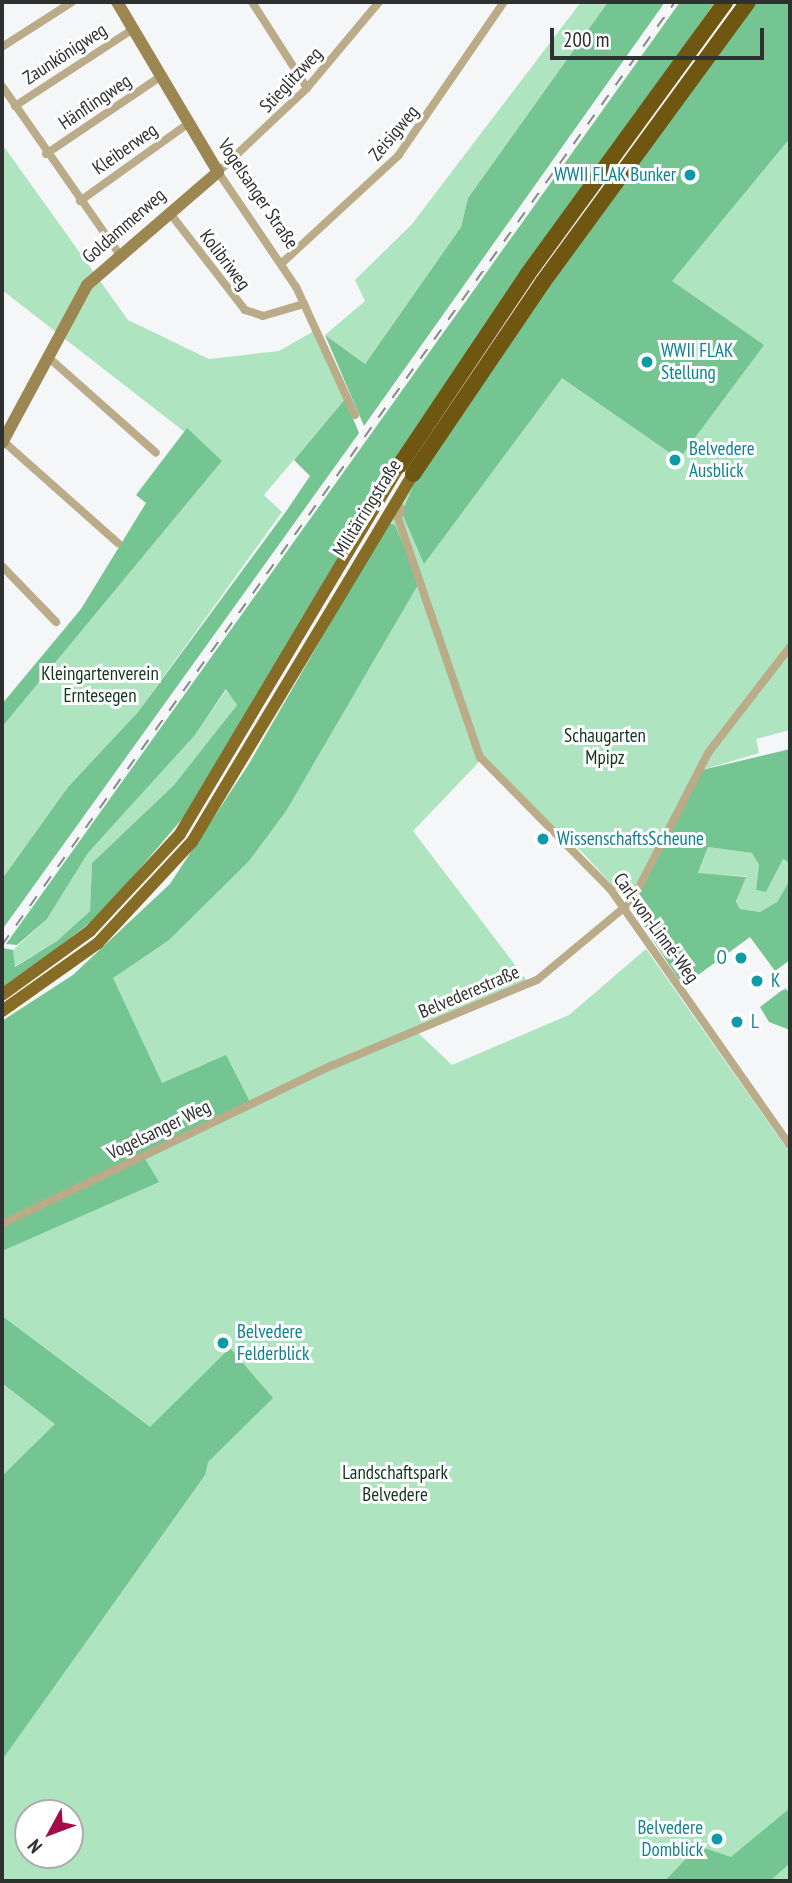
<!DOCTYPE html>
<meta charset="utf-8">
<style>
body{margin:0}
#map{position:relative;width:792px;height:1883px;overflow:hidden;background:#f5f6f7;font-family:"PT Sans Narrow",sans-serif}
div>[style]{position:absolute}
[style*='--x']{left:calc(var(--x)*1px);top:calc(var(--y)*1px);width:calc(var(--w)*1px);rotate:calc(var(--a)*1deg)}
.green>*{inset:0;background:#afe4c0}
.forest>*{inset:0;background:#74c591}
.street>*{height:8px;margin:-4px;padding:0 4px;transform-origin:4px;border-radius:4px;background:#baab89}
.secondary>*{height:12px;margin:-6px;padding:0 6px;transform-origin:6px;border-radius:6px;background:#9c8752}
.primary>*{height:12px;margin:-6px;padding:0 6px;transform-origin:6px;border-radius:6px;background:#876c25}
.highway>*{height:16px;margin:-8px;padding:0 8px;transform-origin:8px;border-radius:8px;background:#6f5711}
.rail>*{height:2px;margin-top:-1px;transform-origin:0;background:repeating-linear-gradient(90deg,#88898a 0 12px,transparent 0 24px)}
.dots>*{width:19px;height:19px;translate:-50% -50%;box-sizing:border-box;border:4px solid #fff;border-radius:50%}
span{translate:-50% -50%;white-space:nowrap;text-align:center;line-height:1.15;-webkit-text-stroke:6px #fff;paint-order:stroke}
.street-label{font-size:19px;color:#2f3030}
.culture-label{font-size:19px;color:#0d838f}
.right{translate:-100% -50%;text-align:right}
.left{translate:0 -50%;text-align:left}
.park-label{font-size:19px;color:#123520}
.frame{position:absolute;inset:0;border:4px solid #2f3030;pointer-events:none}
.north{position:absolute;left:14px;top:1799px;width:70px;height:70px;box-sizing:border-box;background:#fff;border:2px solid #acacac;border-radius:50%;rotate:229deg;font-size:19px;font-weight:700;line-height:28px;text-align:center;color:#2f3030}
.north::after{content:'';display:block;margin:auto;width:24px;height:32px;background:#a30b49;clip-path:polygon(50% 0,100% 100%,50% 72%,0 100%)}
.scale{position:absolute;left:550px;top:28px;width:214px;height:32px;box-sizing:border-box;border:4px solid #2f3030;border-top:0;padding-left:9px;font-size:21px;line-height:24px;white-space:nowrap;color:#2f3030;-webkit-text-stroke:5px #fff;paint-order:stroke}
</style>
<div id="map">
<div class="green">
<i style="clip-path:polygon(581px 2px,608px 2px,468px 198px,461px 227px,365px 364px,325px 335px,365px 301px,355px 280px,412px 224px)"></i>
<i style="clip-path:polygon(evenodd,790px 2px,790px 730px,756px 739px,759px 753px,702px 770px,649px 880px,624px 898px,583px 853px,480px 761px,413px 831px,528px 982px,413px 1028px,452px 1065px,569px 1015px,646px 949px,790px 1153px,790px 1881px,2px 1881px,2px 1021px,73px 975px,170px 884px,249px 764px,418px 474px,790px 2px,28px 1813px,70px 1813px,70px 1855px,28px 1855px,28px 1813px)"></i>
<i style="clip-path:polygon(2px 144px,128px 320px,209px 359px,279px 351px,314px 331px,345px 399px,264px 495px,282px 512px,138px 712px,68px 787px,2px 879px,2px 727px,222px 461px,2px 290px)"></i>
<i style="clip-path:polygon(227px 689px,237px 705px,174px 785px,92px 863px,90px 911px,57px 941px,14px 967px,13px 950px,47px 919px,88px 853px,195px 735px)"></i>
<i style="clip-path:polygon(708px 847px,752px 853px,759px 865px,756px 890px,766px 892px,783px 859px,790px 863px,790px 880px,777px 902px,760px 912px,740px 909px,736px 900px,746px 876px,698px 874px)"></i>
</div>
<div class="forest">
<i style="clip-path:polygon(608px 2px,665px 2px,364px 426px,325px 335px,365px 364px,461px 227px,468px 198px)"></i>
<i style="clip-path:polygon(680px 2px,715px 2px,419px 424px,195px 804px,100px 915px,2px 990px,3px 948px,13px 950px,15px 967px,57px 941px,90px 911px,92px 863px,174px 785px,237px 705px,226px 689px,195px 735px,88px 853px,47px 919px,17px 945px,6px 944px)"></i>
<i style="clip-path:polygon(753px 2px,790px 2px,790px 138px,672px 281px,764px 345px,679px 459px,562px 378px,424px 564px,402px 513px,418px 474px,503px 343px)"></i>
<i style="clip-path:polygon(345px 399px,359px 433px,2px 930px,2px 879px,68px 787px,138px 712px,287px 510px,310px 476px,294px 460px)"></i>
<i style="clip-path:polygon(187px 428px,222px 461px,2px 727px,2px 704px,81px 609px,146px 503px,136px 495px)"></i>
<i style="clip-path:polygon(388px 523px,395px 525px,419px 583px,286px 811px,249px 861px,169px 940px,113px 978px,162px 1083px,226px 1055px,252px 1106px,145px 1159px,159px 1182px,2px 1251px,2px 1021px,73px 975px,170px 884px,249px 764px)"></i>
<i style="clip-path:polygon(790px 749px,790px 863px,783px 859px,766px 892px,756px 890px,759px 865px,752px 853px,708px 847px,698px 873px,746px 877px,736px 901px,740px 909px,760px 912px,777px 902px,790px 880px,790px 960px,775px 971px,750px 937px,683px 986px,632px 908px,702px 770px)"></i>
<i style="clip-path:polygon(785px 988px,790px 993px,790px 1030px,769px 1022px,760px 1007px)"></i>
<i style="clip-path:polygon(2px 1316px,150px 1427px,230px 1348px,273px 1398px,208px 1462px,205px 1475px,2px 1760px,2px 1476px,55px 1424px,2px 1383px)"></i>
<i style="clip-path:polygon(790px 1808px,790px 1863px,770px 1881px,665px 1881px,698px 1846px,731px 1857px)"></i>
</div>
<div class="street">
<i style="--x:252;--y:2;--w:102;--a:57.4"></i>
<i style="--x:2;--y:47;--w:83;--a:-32.7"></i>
<i style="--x:2;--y:86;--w:203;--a:55.1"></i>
<i style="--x:15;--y:106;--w:141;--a:-33.1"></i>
<i style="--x:46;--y:154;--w:139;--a:-34.1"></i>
<i style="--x:80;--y:201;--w:134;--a:-35.6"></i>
<i style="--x:169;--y:212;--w:124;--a:52.2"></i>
<i style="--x:245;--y:310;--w:19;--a:18"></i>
<i style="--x:263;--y:316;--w:43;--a:-16.3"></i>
<i style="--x:282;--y:263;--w:158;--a:-42.7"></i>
<i style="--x:398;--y:156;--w:187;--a:-55.5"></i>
<i style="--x:48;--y:357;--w:144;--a:41.6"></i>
<i style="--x:355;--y:415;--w:141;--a:-114.7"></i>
<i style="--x:296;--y:287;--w:139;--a:-124.1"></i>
<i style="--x:218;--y:172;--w:122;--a:-43.3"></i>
<i style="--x:307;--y:88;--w:112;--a:-50.1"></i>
<i style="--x:3;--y:441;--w:154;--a:41.6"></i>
<i style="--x:401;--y:508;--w:10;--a:107"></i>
<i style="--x:398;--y:518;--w:253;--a:71.1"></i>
<i style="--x:480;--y:757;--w:187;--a:45.4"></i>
<i style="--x:611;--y:890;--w:312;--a:55"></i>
<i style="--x:2;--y:566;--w:78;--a:46"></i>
<i style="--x:2;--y:1224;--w:365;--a:-25.7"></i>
<i style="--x:331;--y:1066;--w:223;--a:-22.7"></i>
<i style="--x:537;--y:980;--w:124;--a:-39.7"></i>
<i style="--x:632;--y:901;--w:166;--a:-62.8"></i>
<i style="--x:708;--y:753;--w:134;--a:-52.3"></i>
</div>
<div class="secondary">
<i style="--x:2;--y:443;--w:179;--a:-61.7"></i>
<i style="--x:87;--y:285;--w:173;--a:-40.8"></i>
<i style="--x:218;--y:172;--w:198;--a:-120.7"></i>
</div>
<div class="primary">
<i style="--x:2;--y:995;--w:109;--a:-36"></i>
<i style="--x:90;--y:931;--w:132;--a:-47.1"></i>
<i style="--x:180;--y:834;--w:430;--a:-59.2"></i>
<i style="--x:2;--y:1011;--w:118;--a:-35.3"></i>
<i style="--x:98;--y:943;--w:138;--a:-47.1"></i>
<i style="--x:192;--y:842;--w:429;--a:-59"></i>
</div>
<div class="highway">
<i style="--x:400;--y:465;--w:229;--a:-56.2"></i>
<i style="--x:527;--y:275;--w:337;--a:-54"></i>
<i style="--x:413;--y:474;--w:232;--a:-55.9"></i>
<i style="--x:543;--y:282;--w:347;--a:-53.8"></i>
</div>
<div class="rail">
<i style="--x:2;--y:945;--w:1159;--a:-54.49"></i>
</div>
<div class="dots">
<i style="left:690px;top:175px;background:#0f9aa8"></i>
<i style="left:647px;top:362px;background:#0f9aa8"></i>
<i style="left:675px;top:460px;background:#0f9aa8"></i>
<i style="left:543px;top:839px;background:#0f9aa8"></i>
<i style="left:741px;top:958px;background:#0f9aa8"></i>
<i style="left:757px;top:981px;background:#0f9aa8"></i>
<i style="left:737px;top:1022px;background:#0f9aa8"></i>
<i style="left:223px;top:1343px;background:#0f9aa8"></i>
<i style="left:717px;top:1839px;background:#0f9aa8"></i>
</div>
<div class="street-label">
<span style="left:65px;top:54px;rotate:-33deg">Zaunkönigweg</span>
<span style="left:291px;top:80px;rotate:-47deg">Stieglitzweg</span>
<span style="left:95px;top:102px;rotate:-34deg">Hänflingweg</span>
<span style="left:394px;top:133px;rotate:-50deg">Zeisigweg</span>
<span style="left:125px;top:149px;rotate:-35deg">Kleiberweg</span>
<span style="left:258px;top:194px;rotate:56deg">Vogelsanger Straße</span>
<span style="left:124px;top:226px;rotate:-41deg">Goldammerweg</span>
<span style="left:225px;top:260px;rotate:53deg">Kolibriweg</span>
<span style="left:367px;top:508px;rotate:-58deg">Militärringstraße</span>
<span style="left:656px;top:928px;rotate:54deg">Carl-von-Linné-Weg</span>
<span style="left:469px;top:992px;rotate:-23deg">Belvederestraße</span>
<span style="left:159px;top:1130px;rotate:-26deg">Vogelsanger Weg</span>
</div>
<div class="culture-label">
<span class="right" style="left:676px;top:175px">WWII FLAK Bunker</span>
<span class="left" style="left:661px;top:362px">WWII FLAK<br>Stellung</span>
<span class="left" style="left:689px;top:460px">Belvedere<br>Ausblick</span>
<span class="left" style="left:557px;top:839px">WissenschaftsScheune</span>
<span class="right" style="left:727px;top:958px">O</span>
<span class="left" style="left:771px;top:981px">K</span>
<span class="left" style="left:751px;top:1022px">L</span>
<span class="left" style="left:237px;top:1343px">Belvedere<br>Felderblick</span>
<span class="right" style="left:703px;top:1839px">Belvedere<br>Domblick</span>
</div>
<div class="park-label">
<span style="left:100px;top:685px">Kleingartenverein<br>Erntesegen</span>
<span style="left:605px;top:747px">Schaugarten<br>Mpipz</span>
<span style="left:395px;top:1484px">Landschaftspark<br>Belvedere</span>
</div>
<div class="frame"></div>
<div class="north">N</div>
<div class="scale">200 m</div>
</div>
